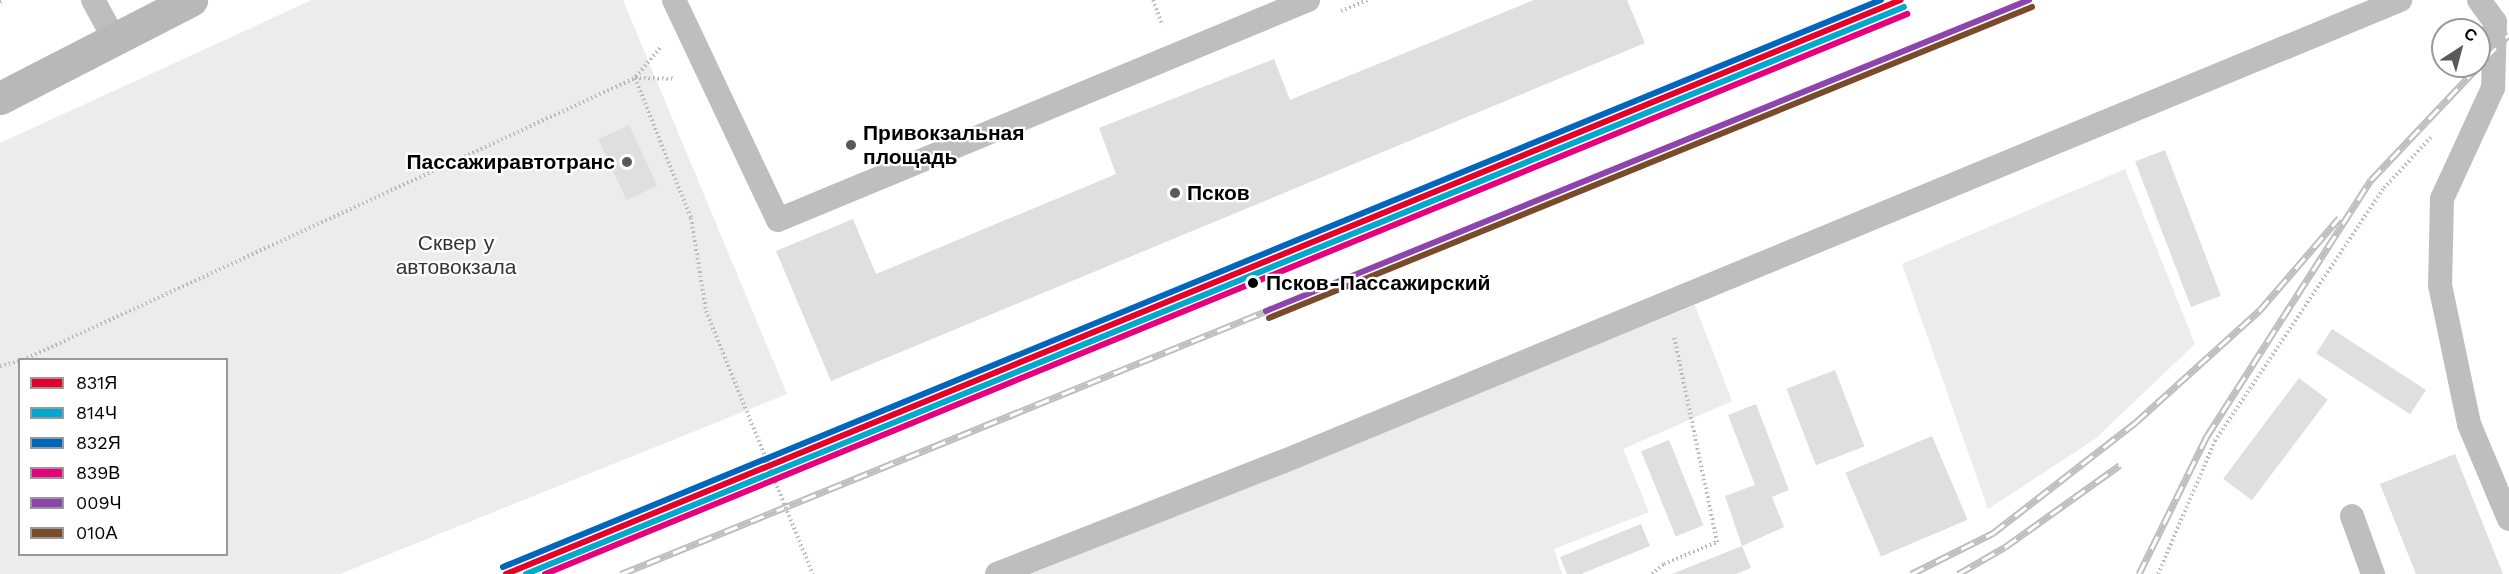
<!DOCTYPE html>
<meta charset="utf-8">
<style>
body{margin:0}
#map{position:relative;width:2509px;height:574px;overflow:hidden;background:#fff;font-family:"Work Sans",sans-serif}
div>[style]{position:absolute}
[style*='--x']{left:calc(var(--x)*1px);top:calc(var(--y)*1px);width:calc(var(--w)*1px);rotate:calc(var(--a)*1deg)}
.green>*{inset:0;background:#ececec}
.building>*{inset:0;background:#dfdfdf;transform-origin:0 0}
.path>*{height:4px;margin-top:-2px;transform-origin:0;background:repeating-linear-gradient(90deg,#b9b9b9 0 1.5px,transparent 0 4.5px)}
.service>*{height:24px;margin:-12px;padding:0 12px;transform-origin:12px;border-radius:12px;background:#bebebe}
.secondary>*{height:33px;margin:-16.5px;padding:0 16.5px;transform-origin:16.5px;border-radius:16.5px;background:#b8b8b8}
.rail>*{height:7px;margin-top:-3.5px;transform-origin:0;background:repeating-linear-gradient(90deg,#fff 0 14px,#bebebe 0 28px);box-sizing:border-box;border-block:2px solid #bebebe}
.path-bridge>*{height:4px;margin-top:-2px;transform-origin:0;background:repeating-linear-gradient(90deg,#b9b9b9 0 1.5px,transparent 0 4.5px)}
.rail-1>*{height:6px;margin:-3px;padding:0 3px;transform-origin:3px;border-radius:3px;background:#e4002b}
.rail-2>*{height:6px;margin:-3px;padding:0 3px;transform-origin:3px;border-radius:3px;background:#00a9ce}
.rail-3>*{height:6px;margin:-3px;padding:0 3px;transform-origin:3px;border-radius:3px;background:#0065bd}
.rail-4>*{height:6px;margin:-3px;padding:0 3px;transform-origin:3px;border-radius:3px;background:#e5007d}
.rail-5>*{height:6px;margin:-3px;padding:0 3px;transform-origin:3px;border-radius:3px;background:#8e44ad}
.rail-6>*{height:6px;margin:-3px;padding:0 3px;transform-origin:3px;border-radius:3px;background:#7a4b2a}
.dots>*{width:16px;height:16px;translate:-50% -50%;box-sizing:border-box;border:3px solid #fff;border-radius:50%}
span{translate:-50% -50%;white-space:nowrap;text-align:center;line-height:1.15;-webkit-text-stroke:4.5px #fff;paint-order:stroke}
.poi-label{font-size:21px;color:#000;font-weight:700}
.left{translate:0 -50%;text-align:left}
.right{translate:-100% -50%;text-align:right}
.park-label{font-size:21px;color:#333}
.stop-label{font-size:21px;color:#000;font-weight:700}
.legend{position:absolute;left:18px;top:358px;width:210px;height:198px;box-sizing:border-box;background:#fff;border:2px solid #999;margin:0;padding:8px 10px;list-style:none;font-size:18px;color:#000}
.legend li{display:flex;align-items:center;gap:12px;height:30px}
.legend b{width:30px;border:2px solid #999}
.north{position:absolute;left:2431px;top:18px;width:60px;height:60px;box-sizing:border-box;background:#fff;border:2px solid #999;border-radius:50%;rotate:36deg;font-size:16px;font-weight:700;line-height:24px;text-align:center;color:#000}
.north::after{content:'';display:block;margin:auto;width:21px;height:27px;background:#595959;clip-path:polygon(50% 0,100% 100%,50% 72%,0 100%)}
</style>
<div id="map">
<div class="green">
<i style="clip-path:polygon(evenodd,312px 0,623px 0,787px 394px,340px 574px,0 574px,0 143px,312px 0,20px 360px,226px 360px,226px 554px,20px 554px,20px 360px)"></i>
<i style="clip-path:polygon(2125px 169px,2195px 344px,2095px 439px,1988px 509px,1902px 264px)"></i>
<i style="clip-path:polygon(1695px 305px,1732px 401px,1623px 449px,1649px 512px,1554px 549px,1562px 574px,1031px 574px)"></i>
</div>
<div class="building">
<i style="clip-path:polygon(1534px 0,1627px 0,1645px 43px,831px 381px,776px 251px,853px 219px,876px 274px,1116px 174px,1099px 128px,1274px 59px,1290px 100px)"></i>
<i style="left:629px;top:125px;width:67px;height:34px;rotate:65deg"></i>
<i style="left:2165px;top:150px;width:156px;height:32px;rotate:69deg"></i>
<i style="left:2332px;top:329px;width:112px;height:29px;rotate:33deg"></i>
<i style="left:1835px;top:370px;width:82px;height:52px;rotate:69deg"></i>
<i style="left:2299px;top:378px;width:36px;height:126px;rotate:37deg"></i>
<i style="clip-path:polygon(1756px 404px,1789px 490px,1772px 497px,1784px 527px,1742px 546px,1751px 568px,1736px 574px,1672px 574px,1742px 546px,1725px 496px,1755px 485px,1728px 415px)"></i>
<i style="left:1932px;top:436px;width:91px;height:94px;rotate:67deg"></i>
<i style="left:1669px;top:440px;width:92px;height:30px;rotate:68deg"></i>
<i style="clip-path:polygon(2455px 454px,2503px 574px,2416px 574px,2380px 484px)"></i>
<i style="clip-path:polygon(1641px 524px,1650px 546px,1581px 574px,1567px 574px,1560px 557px)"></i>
</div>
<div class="path">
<i style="--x:1153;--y:0;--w:27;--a:70"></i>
<i style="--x:0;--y:2;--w:4;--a:-34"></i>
<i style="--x:1341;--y:11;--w:29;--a:-22"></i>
<i style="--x:660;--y:48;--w:39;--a:130"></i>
<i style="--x:635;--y:78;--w:151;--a:68.2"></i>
<i style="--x:691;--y:218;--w:94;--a:80.8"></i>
<i style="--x:23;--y:360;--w:674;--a:-24.74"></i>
<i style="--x:635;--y:78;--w:39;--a:1"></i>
<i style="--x:0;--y:366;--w:21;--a:-14"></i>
<i style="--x:1652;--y:574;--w:16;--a:-40"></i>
<i style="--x:1664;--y:564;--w:57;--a:-22.5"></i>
<i style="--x:1717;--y:542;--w:210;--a:-101.8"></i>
<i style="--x:2158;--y:574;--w:145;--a:-66.8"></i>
<i style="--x:2215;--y:441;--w:304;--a:-56.3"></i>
<i style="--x:2384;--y:188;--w:69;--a:-47.3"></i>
</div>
<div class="service">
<i style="--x:93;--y:0;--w:48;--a:61.3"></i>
<i style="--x:674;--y:0;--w:243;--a:64.7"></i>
<i style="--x:778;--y:220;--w:574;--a:-22.54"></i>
<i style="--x:2479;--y:0;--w:27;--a:54"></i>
<i style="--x:2495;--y:22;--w:66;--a:91.7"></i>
<i style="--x:2493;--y:88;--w:122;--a:114.7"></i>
<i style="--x:2442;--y:199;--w:86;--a:91.3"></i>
<i style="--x:2440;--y:285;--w:142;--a:78.2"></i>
<i style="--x:2469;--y:424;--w:103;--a:67.2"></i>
<i style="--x:2352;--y:516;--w:62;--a:70.1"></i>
<i style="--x:997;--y:574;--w:306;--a:-21.5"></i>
<i style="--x:1282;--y:462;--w:1210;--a:-22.45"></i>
</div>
<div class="secondary">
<i style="--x:0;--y:98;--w:215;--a:-27.2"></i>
</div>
<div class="rail">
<i style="--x:621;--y:574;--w:697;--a:-22.18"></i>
<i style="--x:1911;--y:574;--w:92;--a:-26.6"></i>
<i style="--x:1993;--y:533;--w:181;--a:-37.8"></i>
<i style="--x:2136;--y:422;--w:166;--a:-42.1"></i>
<i style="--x:2259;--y:311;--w:123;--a:-49.3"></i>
<i style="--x:1958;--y:574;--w:54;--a:-29.9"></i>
<i style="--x:2005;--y:547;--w:141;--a:-35.5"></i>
<i style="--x:2139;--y:574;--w:154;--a:-63.8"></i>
<i style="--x:2207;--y:436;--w:304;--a:-57.4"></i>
<i style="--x:2371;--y:180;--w:201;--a:-46.6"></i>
</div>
<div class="path-bridge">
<i style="--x:706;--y:311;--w:284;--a:67.9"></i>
</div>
<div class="rail-1">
<i style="--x:506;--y:574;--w:1508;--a:-22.37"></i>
</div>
<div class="rail-2">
<i style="--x:526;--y:574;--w:1490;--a:-22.37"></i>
</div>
<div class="rail-3">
<i style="--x:503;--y:567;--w:1490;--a:-22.37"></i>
</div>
<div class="rail-4">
<i style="--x:545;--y:574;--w:1473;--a:-22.35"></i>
</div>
<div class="rail-5">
<i style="--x:1266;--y:311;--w:824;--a:-22.18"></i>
</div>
<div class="rail-6">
<i style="--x:1269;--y:318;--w:824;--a:-22.18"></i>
</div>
<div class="dots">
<i style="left:851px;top:145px;background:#595959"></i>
<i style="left:627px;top:162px;background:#595959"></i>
<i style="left:1175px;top:193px;background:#595959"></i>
<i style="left:1253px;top:283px;background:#000"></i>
</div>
<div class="poi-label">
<span class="left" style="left:863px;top:145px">Привокзальная<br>площадь</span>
<span class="right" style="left:615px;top:162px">Пассажиравтотранс</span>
<span class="left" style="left:1187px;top:193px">Псков</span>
</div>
<div class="park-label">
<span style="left:456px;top:255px">Сквер у<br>автовокзала</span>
</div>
<div class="stop-label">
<span class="left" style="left:1266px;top:283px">Псков-Пассажирский</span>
</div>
<ul class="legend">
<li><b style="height:8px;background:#e4002b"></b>831Я</li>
<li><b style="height:8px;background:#00a9ce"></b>814Ч</li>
<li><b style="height:8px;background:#0065bd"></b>832Я</li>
<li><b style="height:8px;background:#e5007d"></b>839В</li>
<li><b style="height:8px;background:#8e44ad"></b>009Ч</li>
<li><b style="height:8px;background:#7a4b2a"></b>010А</li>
</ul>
<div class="north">С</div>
</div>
